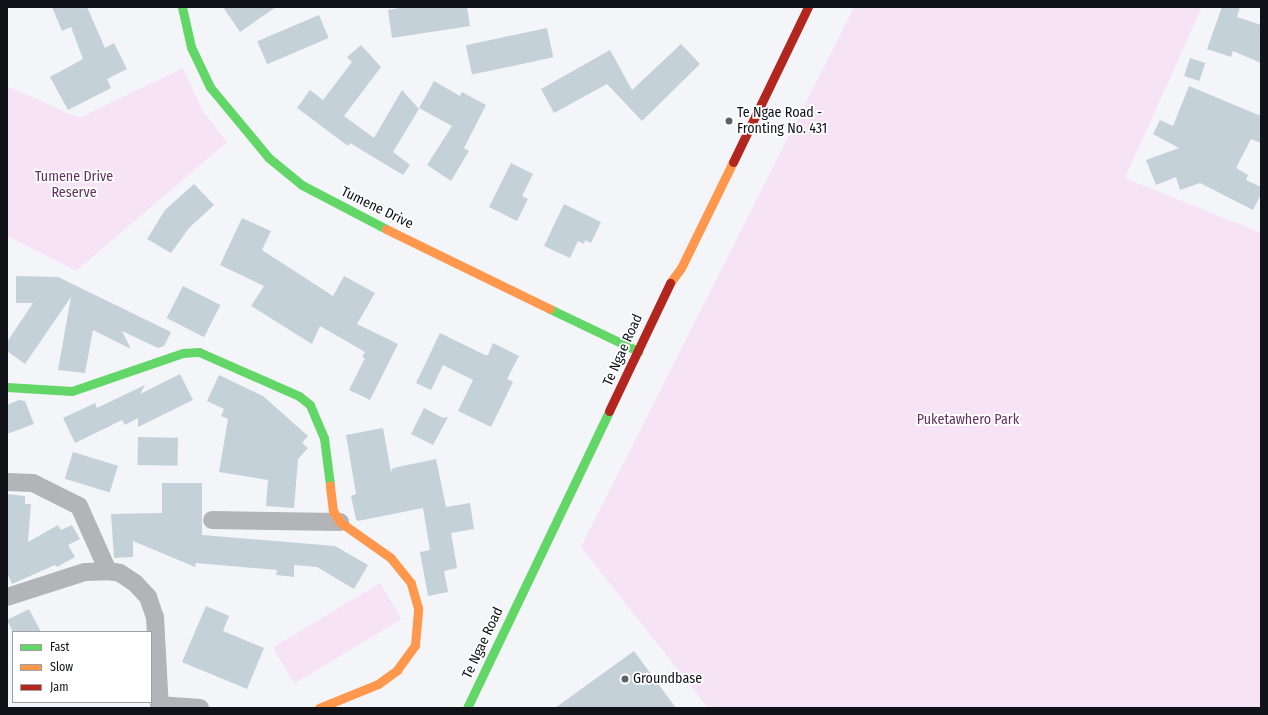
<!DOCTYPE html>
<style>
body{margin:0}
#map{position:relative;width:1268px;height:715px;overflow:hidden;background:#f3f5f9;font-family:"Fira Sans Condensed",sans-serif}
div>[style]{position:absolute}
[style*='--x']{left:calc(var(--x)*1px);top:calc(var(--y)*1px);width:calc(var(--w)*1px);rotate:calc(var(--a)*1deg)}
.green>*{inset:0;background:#f6e4f6;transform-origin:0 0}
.building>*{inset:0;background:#c5d1d8;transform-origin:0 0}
.street>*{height:18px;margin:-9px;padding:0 9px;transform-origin:9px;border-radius:9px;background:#b3b4b7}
.fast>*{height:9px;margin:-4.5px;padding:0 4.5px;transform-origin:4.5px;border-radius:4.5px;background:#63d668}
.slow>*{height:9px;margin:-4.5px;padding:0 4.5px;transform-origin:4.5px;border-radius:4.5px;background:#ff974d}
.jam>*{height:9px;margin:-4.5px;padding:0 4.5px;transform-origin:4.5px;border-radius:4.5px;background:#b3261e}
.dots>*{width:11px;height:11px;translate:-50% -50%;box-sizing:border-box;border:2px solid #fff;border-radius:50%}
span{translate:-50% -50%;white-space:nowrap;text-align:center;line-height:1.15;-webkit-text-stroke:3.5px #fff;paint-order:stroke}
.poi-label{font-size:14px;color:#101217}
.left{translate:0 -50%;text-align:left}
.park-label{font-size:14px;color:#63305f}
.street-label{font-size:14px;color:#101217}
.frame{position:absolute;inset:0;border:8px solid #101217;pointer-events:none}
.legend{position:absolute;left:12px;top:631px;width:140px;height:72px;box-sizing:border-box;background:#fff;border:1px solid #9fa0a2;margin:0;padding:5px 7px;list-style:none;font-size:12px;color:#101217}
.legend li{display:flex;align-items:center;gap:8px;height:20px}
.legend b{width:20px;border:1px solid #9fa0a2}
</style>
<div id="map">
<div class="green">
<i style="clip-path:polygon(854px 7px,1202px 7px,1125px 178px,1261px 233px,1261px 708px,708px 708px,581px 547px)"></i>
<i style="clip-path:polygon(183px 68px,202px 110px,227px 142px,76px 271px,7px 236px,7px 86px,79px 118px)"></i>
<i style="left:380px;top:583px;width:42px;height:125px;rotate:59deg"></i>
</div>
<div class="building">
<i style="clip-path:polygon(52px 7px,87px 7px,105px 48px,114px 43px,127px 69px,107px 79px,111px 88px,68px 110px,50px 77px,83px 59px,71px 27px,62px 31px)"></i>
<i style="clip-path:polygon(223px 7px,276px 7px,240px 32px)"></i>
<i style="clip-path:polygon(405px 7px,467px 7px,470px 26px,392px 38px,388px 10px)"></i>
<i style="clip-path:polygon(1222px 7px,1240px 7px,1237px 17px,1261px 25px,1261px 63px,1233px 51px,1231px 57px,1207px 49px)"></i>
<i style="left:319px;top:15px;width:25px;height:67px;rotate:67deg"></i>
<i style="left:547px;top:28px;width:30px;height:83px;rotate:78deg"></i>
<i style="clip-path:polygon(681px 44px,700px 64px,642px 121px,607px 84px,554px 113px,541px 89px,610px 50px,632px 90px)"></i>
<i style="clip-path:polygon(361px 45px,381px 67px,344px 116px,374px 138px,402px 90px,419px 109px,393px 152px,410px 165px,403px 175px,350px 143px,348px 146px,297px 108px,310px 90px,323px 100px,352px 62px,347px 57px)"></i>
<i style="left:1190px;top:58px;width:16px;height:19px;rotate:18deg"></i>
<i style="clip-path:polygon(434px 81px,460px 96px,462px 92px,486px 105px,464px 148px,469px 151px,451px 181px,427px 165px,452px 126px,419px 108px)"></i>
<i style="clip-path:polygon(1189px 86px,1261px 116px,1261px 143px,1251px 139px,1236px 168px,1248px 175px,1246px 180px,1261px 187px,1261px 194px,1253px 210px,1200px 183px,1180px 190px,1176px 177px,1156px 185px,1146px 160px,1179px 148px,1153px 134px,1160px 120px,1173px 126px)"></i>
<i style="clip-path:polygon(511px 163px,533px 174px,522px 196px,528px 199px,517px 221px,489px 207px)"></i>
<i style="clip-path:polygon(194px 184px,214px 205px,189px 228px,171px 253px,147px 239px,165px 210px)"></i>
<i style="clip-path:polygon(564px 204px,601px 222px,591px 243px,585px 240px,584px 244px,578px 241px,570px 258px,544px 246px)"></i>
<i style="clip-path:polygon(242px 218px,271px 231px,262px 250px,333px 296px,344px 276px,375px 293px,357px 324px,398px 344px,370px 400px,349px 390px,365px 358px,362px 357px,365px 352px,320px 326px,312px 344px,251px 306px,264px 286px,220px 265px)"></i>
<i style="clip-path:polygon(16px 276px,58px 277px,171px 332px,164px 346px,158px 348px,122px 331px,131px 349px,93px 330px,85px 373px,58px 370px,71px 297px,25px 364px,7px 351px,7px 342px,33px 303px,16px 303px)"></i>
<i style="left:183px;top:286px;width:42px;height:36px;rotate:27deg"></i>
<i style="clip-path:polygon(440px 333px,485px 355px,488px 355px,493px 343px,519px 356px,507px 379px,513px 382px,491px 427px,458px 411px,473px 380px,443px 365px,431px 390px,416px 383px)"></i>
<i style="clip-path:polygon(180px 374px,193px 400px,138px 427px,138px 418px,125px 425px,122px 420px,75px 443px,63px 418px,95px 403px,97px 408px,145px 385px,140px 394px)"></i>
<i style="clip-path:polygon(219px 375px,263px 396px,308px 436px,302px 443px,308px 448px,298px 459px,294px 508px,266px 506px,268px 480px,219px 472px,228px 419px,221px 416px,224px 409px,207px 401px)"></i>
<i style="clip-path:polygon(19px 400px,25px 401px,34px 424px,7px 434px,7px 405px)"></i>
<i style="clip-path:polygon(424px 408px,443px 418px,448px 417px,433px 445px,411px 434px)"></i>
<i style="clip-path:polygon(383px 428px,391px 472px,393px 468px,436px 459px,446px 507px,470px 503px,474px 529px,451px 533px,457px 568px,444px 571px,448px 592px,428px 596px,420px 552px,430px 550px,423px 508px,358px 521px,356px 519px,351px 496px,356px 494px,346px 435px)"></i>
<i style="left:138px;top:437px;width:40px;height:28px;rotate:1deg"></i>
<i style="left:73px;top:452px;width:47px;height:28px;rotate:17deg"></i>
<i style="clip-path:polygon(162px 483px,202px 483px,202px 535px,335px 546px,368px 565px,354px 589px,317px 567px,294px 565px,294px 577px,276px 575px,277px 570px,196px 563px,195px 567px,133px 541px,133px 557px,114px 558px,111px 514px,162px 513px)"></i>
<i style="clip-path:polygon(7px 494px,25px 496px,25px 504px,31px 504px,28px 542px,58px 525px,61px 530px,72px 525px,80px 539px,68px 545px,75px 557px,57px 567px,55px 565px,12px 584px,7px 573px)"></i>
<i style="clip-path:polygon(206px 606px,229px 616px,223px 631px,264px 648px,247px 689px,182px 662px)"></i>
<i style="clip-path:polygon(29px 609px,41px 632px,13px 632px,7px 620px)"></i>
<i style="clip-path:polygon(634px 651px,676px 708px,555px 708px)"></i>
</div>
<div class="street">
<i style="--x:7;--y:482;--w:26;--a:2"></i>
<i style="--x:33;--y:483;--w:51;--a:26.6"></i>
<i style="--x:79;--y:506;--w:71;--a:66"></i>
<i style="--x:212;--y:520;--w:128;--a:0.9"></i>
<i style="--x:7;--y:597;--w:82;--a:-17.8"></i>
<i style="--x:85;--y:572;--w:23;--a:-2"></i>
<i style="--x:108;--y:571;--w:12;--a:9"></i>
<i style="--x:120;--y:573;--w:18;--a:34"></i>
<i style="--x:135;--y:583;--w:19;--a:47"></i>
<i style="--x:148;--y:597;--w:21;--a:71"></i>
<i style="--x:155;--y:617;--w:91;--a:86.9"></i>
<i style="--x:159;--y:705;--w:41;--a:4.2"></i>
</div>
<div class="fast">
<i style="--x:182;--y:7;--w:41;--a:77.3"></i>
<i style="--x:191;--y:47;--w:44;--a:64.6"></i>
<i style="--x:210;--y:87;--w:92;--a:50.3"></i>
<i style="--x:269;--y:158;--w:43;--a:39.3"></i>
<i style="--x:302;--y:185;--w:95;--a:27.6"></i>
<i style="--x:550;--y:309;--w:98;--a:25.5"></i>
<i style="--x:7;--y:387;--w:65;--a:3.5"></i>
<i style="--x:72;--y:391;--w:117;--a:-18.9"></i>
<i style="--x:183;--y:353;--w:16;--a:-4"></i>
<i style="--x:199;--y:352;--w:109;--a:23.7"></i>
<i style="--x:299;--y:396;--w:14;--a:39"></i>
<i style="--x:310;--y:405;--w:36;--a:67"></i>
<i style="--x:324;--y:438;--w:47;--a:82.7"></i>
<i style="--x:467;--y:708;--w:329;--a:-64.4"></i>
</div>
<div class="slow">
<i style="--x:386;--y:229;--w:182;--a:26"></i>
<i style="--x:670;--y:283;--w:19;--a:-54"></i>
<i style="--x:681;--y:268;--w:118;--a:-63.9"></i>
<i style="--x:319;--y:708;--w:64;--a:-22.1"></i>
<i style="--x:378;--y:684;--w:24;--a:-36"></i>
<i style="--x:397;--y:670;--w:31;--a:-54"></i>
<i style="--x:415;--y:645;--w:37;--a:-85"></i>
<i style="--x:418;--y:608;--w:26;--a:-106"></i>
<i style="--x:411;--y:583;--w:32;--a:-129"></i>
<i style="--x:391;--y:558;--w:62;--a:-144.8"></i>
<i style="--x:340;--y:522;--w:13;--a:-122"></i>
<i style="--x:333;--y:511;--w:26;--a:-97"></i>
</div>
<div class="jam">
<i style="--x:733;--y:162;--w:172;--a:-64.2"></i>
<i style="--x:609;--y:411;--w:142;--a:-64.5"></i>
</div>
<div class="dots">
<i style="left:729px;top:121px;background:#5f6166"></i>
<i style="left:625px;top:679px;background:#5f6166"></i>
</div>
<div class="poi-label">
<span class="left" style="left:737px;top:121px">Te Ngae Road -<br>Fronting No. 431</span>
<span class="left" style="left:633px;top:679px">Groundbase</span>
</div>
<div class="park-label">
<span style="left:74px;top:185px">Tumene Drive<br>Reserve</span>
<span style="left:968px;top:420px">Puketawhero Park</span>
</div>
<div class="street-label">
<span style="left:377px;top:208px;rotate:26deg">Tumene Drive</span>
<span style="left:623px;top:350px;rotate:-66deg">Te Ngae Road</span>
<span style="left:483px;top:643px;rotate:-65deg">Te Ngae Road</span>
</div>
<div class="frame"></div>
<ul class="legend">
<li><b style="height:5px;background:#63d668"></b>Fast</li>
<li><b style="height:5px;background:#ff974d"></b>Slow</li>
<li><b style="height:5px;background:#b3261e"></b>Jam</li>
</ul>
</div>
